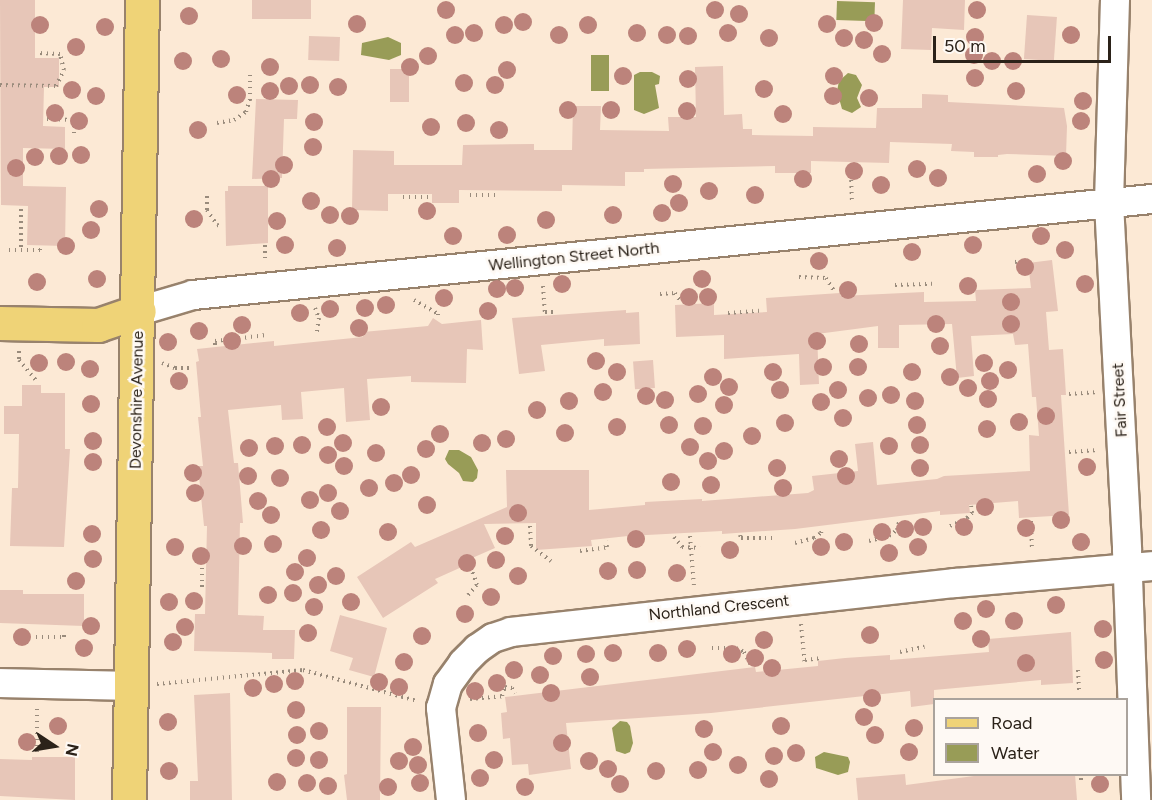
<!DOCTYPE html>
<style>
body{margin:0}
#map{position:relative;width:1152px;height:800px;overflow:hidden;background:#fce9d5;font-family:Figtree,sans-serif}
div>[style]{position:absolute}
[style*='--x']{left:calc(var(--x)*1px);top:calc(var(--y)*1px);width:calc(var(--w)*1px);rotate:calc(var(--a)*1deg)}
.water>*{inset:0;background:#989c57;transform-origin:0 0}
.building>*{inset:0;background:#e7c6b8;transform-origin:0 0}
.path>*{height:4px;margin-top:-2px;transform-origin:0;background:repeating-linear-gradient(90deg,#998b7c 0 1.5px,transparent 0 6px)}
.roads{filter:drop-shadow(2px 0 #98826c) drop-shadow(-2px 0 #98826c) drop-shadow(0 2px #98826c) drop-shadow(0 -2px #98826c)}
.minor>*{height:28px;margin:-14px;padding:0 14px;transform-origin:14px;border-radius:14px;background:#fff}
.major>*{height:33px;margin:-16.5px;padding:0 16.5px;transform-origin:16.5px;border-radius:16.5px;background:#efd377}
.trees>*{width:18px;height:18px;margin:-9px;border-radius:50%;background:#bc837b}
span{translate:-50% -50%;white-space:nowrap;text-align:center;line-height:1.15;-webkit-text-stroke:5px #fef9f4;paint-order:stroke}
.street-label{font-size:16px;color:#2b2219}
.legend{position:absolute;left:933px;top:698px;width:195px;height:78px;box-sizing:border-box;background:#fef9f4;border:2px solid #aaa39c;margin:0;padding:8px 10px;list-style:none;font-size:18px;color:#2b2219}
.legend li{display:flex;align-items:center;gap:12px;height:30px}
.legend b{width:30px;border:2px solid #aaa39c}
.north{position:absolute;left:24px;top:716px;width:60px;height:60px;-webkit-text-stroke:4px #fef9f4;paint-order:stroke;rotate:102deg;font-size:16px;font-weight:700;line-height:24px;text-align:center;color:#2b2219}
.north::after{content:'';display:block;margin:auto;width:21px;height:27px;background:#2b2219;clip-path:polygon(50% 0,100% 100%,50% 72%,0 100%)}
.scale{position:absolute;left:933px;top:36px;width:178px;height:27px;box-sizing:border-box;border:3px solid #2b2219;border-top:0;padding-left:8px;font-size:18px;line-height:21px;white-space:nowrap;color:#2b2219;-webkit-text-stroke:4px #fef9f4;paint-order:stroke}
</style>
<div id="map">
<div class="water">
<i style="left:837px;top:1px;width:38px;height:19px;rotate:2deg"></i>
<i style="clip-path:polygon(388px 37px,401px 43px,401px 55px,389px 60px,361px 55px,362px 43px)"></i>
<i style="left:591px;top:55px;width:18px;height:36px"></i>
<i style="clip-path:polygon(640px 72px,652px 72px,660px 76px,659px 84px,655px 85px,659px 108px,644px 114px,634px 110px,634px 75px)"></i>
<i style="clip-path:polygon(848px 73px,856px 75px,862px 85px,857px 98px,861px 107px,852px 113px,842px 109px,837px 91px,839px 81px)"></i>
<i style="clip-path:polygon(449px 450px,459px 450px,471px 457px,478px 470px,477px 478px,473px 482px,463px 481px,459px 473px,448px 464px,445px 459px)"></i>
<i style="clip-path:polygon(620px 721px,627px 722px,630px 726px,633px 743px,630px 752px,625px 754px,616px 751px,612px 728px)"></i>
<i style="clip-path:polygon(824px 752px,848px 757px,850px 762px,848px 772px,838px 775px,816px 768px,815px 757px)"></i>
</div>
<div class="building">
<i style="clip-path:polygon(0 0,35px 0,35px 58px,59px 58px,59px 87px,44px 87px,43px 126px,65px 127px,65px 149px,23px 148px,23px 186px,66px 187px,65px 246px,27px 245px,28px 206px,1px 205px)"></i>
<i style="left:252px;top:0;width:59px;height:19px"></i>
<i style="clip-path:polygon(903px 0,965px 0,964px 30px,932px 28px,931px 50px,901px 49px)"></i>
<i style="left:1027px;top:15px;width:30px;height:44px;rotate:4deg"></i>
<i style="left:309px;top:36px;width:31px;height:24px;rotate:2deg"></i>
<i style="clip-path:polygon(723px 66px,724px 115px,742px 114px,743px 129px,752px 129px,752px 135px,813px 136px,813px 127px,876px 128px,877px 108px,922px 108px,922px 94px,948px 95px,948px 102px,1064px 108px,1067px 126px,1066px 156px,1007px 154px,998px 155px,998px 157px,974px 157px,974px 152px,951px 151px,952px 144px,890px 142px,889px 163px,811px 161px,811px 173px,775px 173px,775px 166px,644px 169px,644px 172px,625px 172px,625px 186px,562px 185px,562px 191px,459px 190px,459px 203px,432px 203px,432px 194px,388px 194px,388px 211px,352px 210px,353px 150px,394px 151px,394px 165px,462px 165px,463px 145px,534px 144px,534px 150px,572px 150px,573px 106px,601px 106px,600px 130px,669px 131px,668px 117px,696px 117px,695px 67px)"></i>
<i style="left:390px;top:69px;width:19px;height:33px"></i>
<i style="clip-path:polygon(256px 99px,298px 100px,297px 119px,284px 119px,282px 178px,252px 179px)"></i>
<i style="clip-path:polygon(228px 186px,268px 186px,268px 243px,226px 246px,225px 191px,228px 191px)"></i>
<i style="clip-path:polygon(1052px 260px,1058px 311px,1046px 312px,1049px 350px,1063px 349px,1066px 395px,1061px 395px,1069px 515px,1019px 518px,1018px 501px,969px 505px,970px 513px,940px 515px,940px 511px,795px 529px,722px 534px,722px 531px,628px 536px,591px 540px,592px 546px,536px 550px,536px 523px,484px 524px,495px 548px,463px 562px,464px 566px,435px 579px,438px 583px,383px 618px,357px 577px,411px 542px,415px 547px,507px 507px,506px 470px,589px 470px,589px 510px,645px 505px,645px 502px,702px 499px,702px 501px,808px 493px,814px 490px,812px 476px,858px 471px,855px 444px,873px 442px,877px 485px,937px 479px,944px 476px,1030px 471px,1029px 435px,1039px 436px,1036px 397px,1032px 397px,1028px 344px,1015px 345px,1013px 334px,971px 336px,974px 376px,957px 378px,952px 324px,899px 325px,899px 348px,878px 348px,878px 326px,817px 334px,819px 384px,800px 385px,799px 354px,724px 359px,724px 335px,676px 337px,675px 305px,714px 303px,714px 315px,767px 312px,766px 298px,840px 293px,841px 296px,924px 292px,924px 302px,976px 301px,975px 290px,1031px 288px,1028px 263px)"></i>
<i style="clip-path:polygon(626px 310px,626px 313px,639px 312px,640px 344px,604px 346px,604px 339px,541px 345px,545px 371px,519px 374px,512px 318px)"></i>
<i style="clip-path:polygon(433px 318px,442px 324px,481px 320px,483px 350px,467px 349px,466px 383px,411px 382px,411px 376px,367px 379px,370px 420px,346px 422px,344px 388px,301px 392px,303px 419px,282px 420px,281px 405px,228px 410px,234px 463px,238px 463px,243px 523px,240px 523px,238px 615px,264px 616px,263px 630px,295px 630px,294px 659px,272px 659px,272px 653px,194px 651px,195px 614px,205px 614px,207px 526px,204px 526px,198px 466px,203px 466px,198px 417px,201px 417px,196px 362px,199px 361px,197px 349px,274px 341px,274px 346px,363px 337px,363px 332px,428px 326px)"></i>
<i style="left:653px;top:360px;width:28px;height:20px;rotate:86deg"></i>
<i style="clip-path:polygon(22px 385px,41px 385px,41px 393px,65px 393px,65px 449px,70px 449px,64px 547px,10px 546px,12px 488px,18px 488px,19px 434px,4px 434px,4px 406px,22px 406px)"></i>
<i style="clip-path:polygon(0 590px,23px 590px,23px 594px,84px 594px,84px 626px,0 623px)"></i>
<i style="clip-path:polygon(340px 615px,387px 628px,374px 677px,349px 670px,353px 658px,330px 651px)"></i>
<i style="clip-path:polygon(1071px 632px,1073px 683px,1041px 685px,1041px 680px,934px 690px,934px 704px,911px 707px,910px 691px,711px 713px,566px 723px,571px 769px,529px 775px,528px 764px,512px 765px,510px 738px,503px 739px,501px 713px,507px 712px,505px 697px,755px 667px,756px 672px,818px 666px,818px 661px,845px 658px,890px 655px,890px 660px,989px 652px,988px 639px)"></i>
<i style="clip-path:polygon(230px 693px,232px 800px,190px 800px,190px 781px,198px 781px,194px 695px)"></i>
<i style="clip-path:polygon(347px 707px,381px 707px,380px 800px,347px 800px,344px 775px,347px 774px)"></i>
<i style="clip-path:polygon(32px 757px,75px 757px,75px 800px,0 796px,0 759px,32px 760px)"></i>
<i style="clip-path:polygon(905px 774px,906px 785px,989px 774px,1075px 774px,1077px 800px,858px 800px,856px 778px)"></i>
</div>
<div class="path">
<i style="--x:0;--y:85;--w:56;--a:1"></i>
<i style="--x:56;--y:86;--w:18;--a:-63"></i>
<i style="--x:64;--y:70;--w:16;--a:-104"></i>
<i style="--x:60;--y:54;--w:21;--a:-177"></i>
<i style="--x:47;--y:119;--w:27;--a:2"></i>
<i style="--x:74;--y:120;--w:18;--a:90"></i>
<i style="--x:217;--y:123;--w:17;--a:-10"></i>
<i style="--x:234;--y:120;--w:14;--a:-34"></i>
<i style="--x:246;--y:112;--w:13;--a:-72"></i>
<i style="--x:250;--y:100;--w:28;--a:-90"></i>
<i style="--x:851;--y:174;--w:29;--a:88"></i>
<i style="--x:470;--y:195;--w:27;--a:0"></i>
<i style="--x:207;--y:196;--w:14;--a:90"></i>
<i style="--x:207;--y:210;--w:18;--a:56"></i>
<i style="--x:217;--y:225;--w:5;--a:11"></i>
<i style="--x:403;--y:197;--w:25;--a:0"></i>
<i style="--x:21;--y:209;--w:41;--a:90"></i>
<i style="--x:21;--y:250;--w:19;--a:0"></i>
<i style="--x:40;--y:250;--w:3;--a:-90"></i>
<i style="--x:265;--y:245;--w:17;--a:90"></i>
<i style="--x:9;--y:250;--w:12;--a:0"></i>
<i style="--x:1015;--y:262;--w:18;--a:-6"></i>
<i style="--x:799;--y:277;--w:27;--a:2"></i>
<i style="--x:826;--y:278;--w:15;--a:58"></i>
<i style="--x:895;--y:285;--w:37;--a:-2"></i>
<i style="--x:543;--y:286;--w:26;--a:86"></i>
<i style="--x:545;--y:312;--w:8;--a:0"></i>
<i style="--x:660;--y:294;--w:15;--a:-4"></i>
<i style="--x:675;--y:293;--w:11;--a:56"></i>
<i style="--x:414;--y:300;--w:28;--a:30"></i>
<i style="--x:438;--y:314;--w:5;--a:90"></i>
<i style="--x:315;--y:308;--w:11;--a:68"></i>
<i style="--x:319;--y:318;--w:18;--a:99"></i>
<i style="--x:728;--y:313;--w:31;--a:-4"></i>
<i style="--x:215;--y:345;--w:4;--a:-90"></i>
<i style="--x:215;--y:341;--w:52;--a:-6.6"></i>
<i style="--x:19;--y:351;--w:9;--a:90"></i>
<i style="--x:19;--y:360;--w:26;--a:50"></i>
<i style="--x:162;--y:363;--w:14;--a:21"></i>
<i style="--x:175;--y:368;--w:18;--a:0"></i>
<i style="--x:1069;--y:394;--w:26;--a:-4"></i>
<i style="--x:1069;--y:452;--w:29;--a:-4"></i>
<i style="--x:1031;--y:521;--w:29;--a:88"></i>
<i style="--x:530;--y:526;--w:20;--a:87"></i>
<i style="--x:531;--y:546;--w:25;--a:37"></i>
<i style="--x:950;--y:526;--w:19;--a:-25"></i>
<i style="--x:967;--y:518;--w:7;--a:-45"></i>
<i style="--x:972;--y:513;--w:7;--a:-98"></i>
<i style="--x:740;--y:535;--w:3;--a:72"></i>
<i style="--x:741;--y:538;--w:31;--a:0"></i>
<i style="--x:690;--y:536;--w:50;--a:85.4"></i>
<i style="--x:674;--y:537;--w:13;--a:51"></i>
<i style="--x:682;--y:547;--w:18;--a:3"></i>
<i style="--x:869;--y:541;--w:21;--a:-14"></i>
<i style="--x:889;--y:536;--w:10;--a:-37"></i>
<i style="--x:897;--y:530;--w:8;--a:-76"></i>
<i style="--x:795;--y:543;--w:20;--a:-15"></i>
<i style="--x:814;--y:538;--w:9;--a:-36"></i>
<i style="--x:821;--y:533;--w:4;--a:-76"></i>
<i style="--x:580;--y:551;--w:27;--a:-8"></i>
<i style="--x:607;--y:547;--w:6;--a:-99"></i>
<i style="--x:202;--y:587;--w:23;--a:-90"></i>
<i style="--x:468;--y:595;--w:13;--a:-48"></i>
<i style="--x:477;--y:585;--w:18;--a:-109"></i>
<i style="--x:471;--y:568;--w:7;--a:-82"></i>
<i style="--x:801;--y:624;--w:41;--a:84.4"></i>
<i style="--x:36;--y:637;--w:28;--a:0"></i>
<i style="--x:64;--y:637;--w:2;--a:-90"></i>
<i style="--x:712;--y:648;--w:24;--a:0"></i>
<i style="--x:736;--y:648;--w:9;--a:27"></i>
<i style="--x:744;--y:652;--w:15;--a:62"></i>
<i style="--x:900;--y:652;--w:25;--a:-12"></i>
<i style="--x:805;--y:660;--w:17;--a:-7"></i>
<i style="--x:1078;--y:670;--w:22;--a:87"></i>
<i style="--x:157;--y:684;--w:147;--a:-5.5"></i>
<i style="--x:303;--y:670;--w:118;--a:15.2"></i>
<i style="--x:470;--y:699;--w:32;--a:-5"></i>
<i style="--x:502;--y:696;--w:9;--a:-72"></i>
<i style="--x:505;--y:687;--w:7;--a:8"></i>
<i style="--x:512;--y:688;--w:6;--a:59"></i>
<i style="--x:37;--y:752;--w:44;--a:-90"></i>
<i style="--x:1081;--y:780;--w:6;--a:-90"></i>
</div>
<div class="roads">
<div class="minor">
<i style="--x:1115;--y:0;--w:203;--a:91.7"></i>
<i style="--x:1109;--y:203;--w:347;--a:87"></i>
<i style="--x:1127;--y:550;--w:250;--a:87.9"></i>
<i style="--x:139;--y:311;--w:56;--a:-16.5"></i>
<i style="--x:193;--y:295;--w:964;--a:-5.72"></i>
<i style="--x:0;--y:683;--w:131;--a:1.3"></i>
<i style="--x:451;--y:800;--w:93;--a:-96.2"></i>
<i style="--x:441;--y:708;--w:25;--a:-74"></i>
<i style="--x:448;--y:684;--w:26;--a:-54"></i>
<i style="--x:463;--y:663;--w:20;--a:-45"></i>
<i style="--x:477;--y:649;--w:19;--a:-35"></i>
<i style="--x:493;--y:638;--w:19;--a:-18"></i>
<i style="--x:511;--y:632;--w:447;--a:-6.3"></i>
<i style="--x:955;--y:583;--w:198;--a:-4.9"></i>
</div>
<div class="major">
<i style="--x:0;--y:323;--w:98;--a:1.2"></i>
<i style="--x:98;--y:325;--w:43;--a:-18.9"></i>
<i style="--x:129;--y:800;--w:800;--a:-89.07"></i>
</div>
</div>
<div class="trees">
<i style="left:446px;top:10px"></i>
<i style="left:715px;top:10px"></i>
<i style="left:977px;top:10px"></i>
<i style="left:739px;top:14px"></i>
<i style="left:189px;top:16px"></i>
<i style="left:523px;top:22px"></i>
<i style="left:874px;top:23px"></i>
<i style="left:357px;top:24px"></i>
<i style="left:827px;top:24px"></i>
<i style="left:40px;top:25px"></i>
<i style="left:504px;top:25px"></i>
<i style="left:588px;top:25px"></i>
<i style="left:105px;top:27px"></i>
<i style="left:474px;top:33px"></i>
<i style="left:637px;top:33px"></i>
<i style="left:728px;top:33px"></i>
<i style="left:455px;top:35px"></i>
<i style="left:559px;top:35px"></i>
<i style="left:667px;top:35px"></i>
<i style="left:1071px;top:35px"></i>
<i style="left:688px;top:36px"></i>
<i style="left:975px;top:37px"></i>
<i style="left:769px;top:38px"></i>
<i style="left:844px;top:38px"></i>
<i style="left:864px;top:40px"></i>
<i style="left:76px;top:47px"></i>
<i style="left:882px;top:54px"></i>
<i style="left:974px;top:55px"></i>
<i style="left:428px;top:56px"></i>
<i style="left:221px;top:59px"></i>
<i style="left:183px;top:61px"></i>
<i style="left:992px;top:61px"></i>
<i style="left:1013px;top:61px"></i>
<i style="left:270px;top:67px"></i>
<i style="left:410px;top:67px"></i>
<i style="left:507px;top:70px"></i>
<i style="left:623px;top:76px"></i>
<i style="left:834px;top:76px"></i>
<i style="left:975px;top:78px"></i>
<i style="left:688px;top:79px"></i>
<i style="left:464px;top:83px"></i>
<i style="left:310px;top:85px"></i>
<i style="left:495px;top:85px"></i>
<i style="left:289px;top:86px"></i>
<i style="left:338px;top:87px"></i>
<i style="left:764px;top:89px"></i>
<i style="left:72px;top:90px"></i>
<i style="left:270px;top:91px"></i>
<i style="left:1016px;top:91px"></i>
<i style="left:237px;top:95px"></i>
<i style="left:96px;top:96px"></i>
<i style="left:833px;top:96px"></i>
<i style="left:869px;top:98px"></i>
<i style="left:1083px;top:101px"></i>
<i style="left:568px;top:110px"></i>
<i style="left:611px;top:110px"></i>
<i style="left:687px;top:111px"></i>
<i style="left:55px;top:113px"></i>
<i style="left:783px;top:114px"></i>
<i style="left:79px;top:121px"></i>
<i style="left:1081px;top:121px"></i>
<i style="left:314px;top:122px"></i>
<i style="left:466px;top:123px"></i>
<i style="left:431px;top:127px"></i>
<i style="left:198px;top:130px"></i>
<i style="left:499px;top:130px"></i>
<i style="left:313px;top:147px"></i>
<i style="left:81px;top:155px"></i>
<i style="left:59px;top:156px"></i>
<i style="left:35px;top:157px"></i>
<i style="left:1063px;top:161px"></i>
<i style="left:284px;top:165px"></i>
<i style="left:16px;top:168px"></i>
<i style="left:917px;top:169px"></i>
<i style="left:854px;top:171px"></i>
<i style="left:1037px;top:174px"></i>
<i style="left:938px;top:178px"></i>
<i style="left:271px;top:179px"></i>
<i style="left:803px;top:179px"></i>
<i style="left:673px;top:184px"></i>
<i style="left:881px;top:185px"></i>
<i style="left:709px;top:191px"></i>
<i style="left:755px;top:195px"></i>
<i style="left:311px;top:201px"></i>
<i style="left:679px;top:203px"></i>
<i style="left:99px;top:209px"></i>
<i style="left:427px;top:211px"></i>
<i style="left:662px;top:213px"></i>
<i style="left:330px;top:215px"></i>
<i style="left:613px;top:215px"></i>
<i style="left:350px;top:216px"></i>
<i style="left:194px;top:219px"></i>
<i style="left:546px;top:220px"></i>
<i style="left:277px;top:221px"></i>
<i style="left:91px;top:230px"></i>
<i style="left:507px;top:235px"></i>
<i style="left:453px;top:236px"></i>
<i style="left:1041px;top:236px"></i>
<i style="left:285px;top:245px"></i>
<i style="left:973px;top:245px"></i>
<i style="left:66px;top:246px"></i>
<i style="left:337px;top:248px"></i>
<i style="left:1065px;top:250px"></i>
<i style="left:912px;top:252px"></i>
<i style="left:819px;top:261px"></i>
<i style="left:1025px;top:267px"></i>
<i style="left:97px;top:279px"></i>
<i style="left:702px;top:279px"></i>
<i style="left:37px;top:282px"></i>
<i style="left:562px;top:284px"></i>
<i style="left:1085px;top:284px"></i>
<i style="left:968px;top:286px"></i>
<i style="left:515px;top:288px"></i>
<i style="left:497px;top:289px"></i>
<i style="left:848px;top:290px"></i>
<i style="left:689px;top:297px"></i>
<i style="left:708px;top:297px"></i>
<i style="left:444px;top:298px"></i>
<i style="left:1011px;top:302px"></i>
<i style="left:386px;top:305px"></i>
<i style="left:365px;top:308px"></i>
<i style="left:330px;top:309px"></i>
<i style="left:488px;top:311px"></i>
<i style="left:300px;top:313px"></i>
<i style="left:936px;top:324px"></i>
<i style="left:1011px;top:324px"></i>
<i style="left:242px;top:325px"></i>
<i style="left:359px;top:328px"></i>
<i style="left:199px;top:331px"></i>
<i style="left:232px;top:341px"></i>
<i style="left:817px;top:341px"></i>
<i style="left:168px;top:342px"></i>
<i style="left:859px;top:344px"></i>
<i style="left:940px;top:346px"></i>
<i style="left:596px;top:361px"></i>
<i style="left:66px;top:362px"></i>
<i style="left:39px;top:363px"></i>
<i style="left:984px;top:363px"></i>
<i style="left:823px;top:367px"></i>
<i style="left:858px;top:367px"></i>
<i style="left:90px;top:369px"></i>
<i style="left:1008px;top:370px"></i>
<i style="left:617px;top:372px"></i>
<i style="left:773px;top:372px"></i>
<i style="left:912px;top:372px"></i>
<i style="left:713px;top:377px"></i>
<i style="left:950px;top:377px"></i>
<i style="left:179px;top:381px"></i>
<i style="left:990px;top:381px"></i>
<i style="left:729px;top:387px"></i>
<i style="left:968px;top:388px"></i>
<i style="left:780px;top:390px"></i>
<i style="left:838px;top:390px"></i>
<i style="left:603px;top:392px"></i>
<i style="left:698px;top:394px"></i>
<i style="left:891px;top:395px"></i>
<i style="left:646px;top:396px"></i>
<i style="left:868px;top:398px"></i>
<i style="left:988px;top:399px"></i>
<i style="left:665px;top:400px"></i>
<i style="left:569px;top:401px"></i>
<i style="left:915px;top:401px"></i>
<i style="left:821px;top:402px"></i>
<i style="left:91px;top:404px"></i>
<i style="left:724px;top:405px"></i>
<i style="left:381px;top:407px"></i>
<i style="left:537px;top:410px"></i>
<i style="left:1046px;top:416px"></i>
<i style="left:843px;top:418px"></i>
<i style="left:1019px;top:422px"></i>
<i style="left:785px;top:423px"></i>
<i style="left:669px;top:425px"></i>
<i style="left:917px;top:425px"></i>
<i style="left:703px;top:426px"></i>
<i style="left:327px;top:427px"></i>
<i style="left:617px;top:427px"></i>
<i style="left:987px;top:429px"></i>
<i style="left:565px;top:433px"></i>
<i style="left:440px;top:434px"></i>
<i style="left:752px;top:436px"></i>
<i style="left:506px;top:439px"></i>
<i style="left:93px;top:441px"></i>
<i style="left:343px;top:443px"></i>
<i style="left:482px;top:443px"></i>
<i style="left:302px;top:445px"></i>
<i style="left:920px;top:445px"></i>
<i style="left:275px;top:446px"></i>
<i style="left:889px;top:446px"></i>
<i style="left:690px;top:447px"></i>
<i style="left:249px;top:448px"></i>
<i style="left:426px;top:449px"></i>
<i style="left:724px;top:451px"></i>
<i style="left:376px;top:453px"></i>
<i style="left:328px;top:455px"></i>
<i style="left:839px;top:459px"></i>
<i style="left:708px;top:461px"></i>
<i style="left:93px;top:462px"></i>
<i style="left:344px;top:466px"></i>
<i style="left:1087px;top:467px"></i>
<i style="left:777px;top:468px"></i>
<i style="left:920px;top:468px"></i>
<i style="left:193px;top:473px"></i>
<i style="left:411px;top:475px"></i>
<i style="left:248px;top:476px"></i>
<i style="left:846px;top:476px"></i>
<i style="left:280px;top:478px"></i>
<i style="left:671px;top:482px"></i>
<i style="left:394px;top:483px"></i>
<i style="left:711px;top:485px"></i>
<i style="left:369px;top:488px"></i>
<i style="left:783px;top:488px"></i>
<i style="left:195px;top:493px"></i>
<i style="left:328px;top:493px"></i>
<i style="left:310px;top:500px"></i>
<i style="left:258px;top:501px"></i>
<i style="left:427px;top:505px"></i>
<i style="left:985px;top:507px"></i>
<i style="left:340px;top:511px"></i>
<i style="left:518px;top:513px"></i>
<i style="left:271px;top:515px"></i>
<i style="left:1061px;top:520px"></i>
<i style="left:923px;top:527px"></i>
<i style="left:964px;top:527px"></i>
<i style="left:1026px;top:528px"></i>
<i style="left:905px;top:529px"></i>
<i style="left:321px;top:530px"></i>
<i style="left:388px;top:532px"></i>
<i style="left:882px;top:532px"></i>
<i style="left:92px;top:534px"></i>
<i style="left:505px;top:536px"></i>
<i style="left:636px;top:539px"></i>
<i style="left:844px;top:542px"></i>
<i style="left:1081px;top:542px"></i>
<i style="left:273px;top:544px"></i>
<i style="left:243px;top:546px"></i>
<i style="left:175px;top:547px"></i>
<i style="left:821px;top:547px"></i>
<i style="left:918px;top:547px"></i>
<i style="left:730px;top:550px"></i>
<i style="left:889px;top:553px"></i>
<i style="left:201px;top:556px"></i>
<i style="left:307px;top:558px"></i>
<i style="left:93px;top:559px"></i>
<i style="left:496px;top:560px"></i>
<i style="left:467px;top:563px"></i>
<i style="left:637px;top:570px"></i>
<i style="left:608px;top:571px"></i>
<i style="left:295px;top:572px"></i>
<i style="left:677px;top:573px"></i>
<i style="left:336px;top:576px"></i>
<i style="left:518px;top:576px"></i>
<i style="left:76px;top:581px"></i>
<i style="left:318px;top:585px"></i>
<i style="left:293px;top:593px"></i>
<i style="left:268px;top:595px"></i>
<i style="left:491px;top:597px"></i>
<i style="left:194px;top:601px"></i>
<i style="left:169px;top:602px"></i>
<i style="left:351px;top:602px"></i>
<i style="left:1056px;top:605px"></i>
<i style="left:314px;top:607px"></i>
<i style="left:986px;top:609px"></i>
<i style="left:465px;top:614px"></i>
<i style="left:963px;top:621px"></i>
<i style="left:1014px;top:621px"></i>
<i style="left:91px;top:626px"></i>
<i style="left:185px;top:627px"></i>
<i style="left:1103px;top:629px"></i>
<i style="left:308px;top:633px"></i>
<i style="left:870px;top:635px"></i>
<i style="left:422px;top:636px"></i>
<i style="left:22px;top:637px"></i>
<i style="left:981px;top:639px"></i>
<i style="left:764px;top:640px"></i>
<i style="left:173px;top:642px"></i>
<i style="left:84px;top:648px"></i>
<i style="left:687px;top:649px"></i>
<i style="left:613px;top:653px"></i>
<i style="left:658px;top:653px"></i>
<i style="left:586px;top:654px"></i>
<i style="left:732px;top:654px"></i>
<i style="left:553px;top:656px"></i>
<i style="left:755px;top:658px"></i>
<i style="left:1104px;top:660px"></i>
<i style="left:404px;top:662px"></i>
<i style="left:1026px;top:663px"></i>
<i style="left:772px;top:668px"></i>
<i style="left:514px;top:670px"></i>
<i style="left:540px;top:675px"></i>
<i style="left:590px;top:677px"></i>
<i style="left:295px;top:681px"></i>
<i style="left:379px;top:682px"></i>
<i style="left:497px;top:683px"></i>
<i style="left:274px;top:684px"></i>
<i style="left:399px;top:687px"></i>
<i style="left:253px;top:688px"></i>
<i style="left:475px;top:691px"></i>
<i style="left:551px;top:693px"></i>
<i style="left:872px;top:698px"></i>
<i style="left:296px;top:710px"></i>
<i style="left:864px;top:717px"></i>
<i style="left:168px;top:722px"></i>
<i style="left:58px;top:726px"></i>
<i style="left:781px;top:726px"></i>
<i style="left:914px;top:728px"></i>
<i style="left:704px;top:729px"></i>
<i style="left:319px;top:731px"></i>
<i style="left:478px;top:733px"></i>
<i style="left:297px;top:735px"></i>
<i style="left:875px;top:735px"></i>
<i style="left:27px;top:742px"></i>
<i style="left:562px;top:743px"></i>
<i style="left:413px;top:747px"></i>
<i style="left:713px;top:752px"></i>
<i style="left:909px;top:752px"></i>
<i style="left:796px;top:753px"></i>
<i style="left:774px;top:756px"></i>
<i style="left:296px;top:758px"></i>
<i style="left:319px;top:760px"></i>
<i style="left:494px;top:760px"></i>
<i style="left:399px;top:761px"></i>
<i style="left:589px;top:761px"></i>
<i style="left:418px;top:765px"></i>
<i style="left:738px;top:765px"></i>
<i style="left:608px;top:769px"></i>
<i style="left:698px;top:770px"></i>
<i style="left:169px;top:771px"></i>
<i style="left:656px;top:771px"></i>
<i style="left:480px;top:778px"></i>
<i style="left:769px;top:779px"></i>
<i style="left:277px;top:782px"></i>
<i style="left:307px;top:783px"></i>
<i style="left:420px;top:783px"></i>
<i style="left:620px;top:784px"></i>
<i style="left:1100px;top:784px"></i>
<i style="left:328px;top:786px"></i>
<i style="left:388px;top:787px"></i>
<i style="left:525px;top:787px"></i>
</div>
<div class="street-label">
<span style="left:574px;top:257px;rotate:-6deg">Wellington Street North</span>
<span style="left:137px;top:400px;rotate:-89deg">Devonshire Avenue</span>
<span style="left:1120px;top:400px;rotate:-93deg">Fair Street</span>
<span style="left:719px;top:608px;rotate:-6deg">Northland Crescent</span>
</div>
<ul class="legend">
<li><b style="height:8px;background:#efd377"></b>Road</li>
<li><b style="height:16px;background:#989c57"></b>Water</li>
</ul>
<div class="north">N</div>
<div class="scale">50 m</div>
</div>
